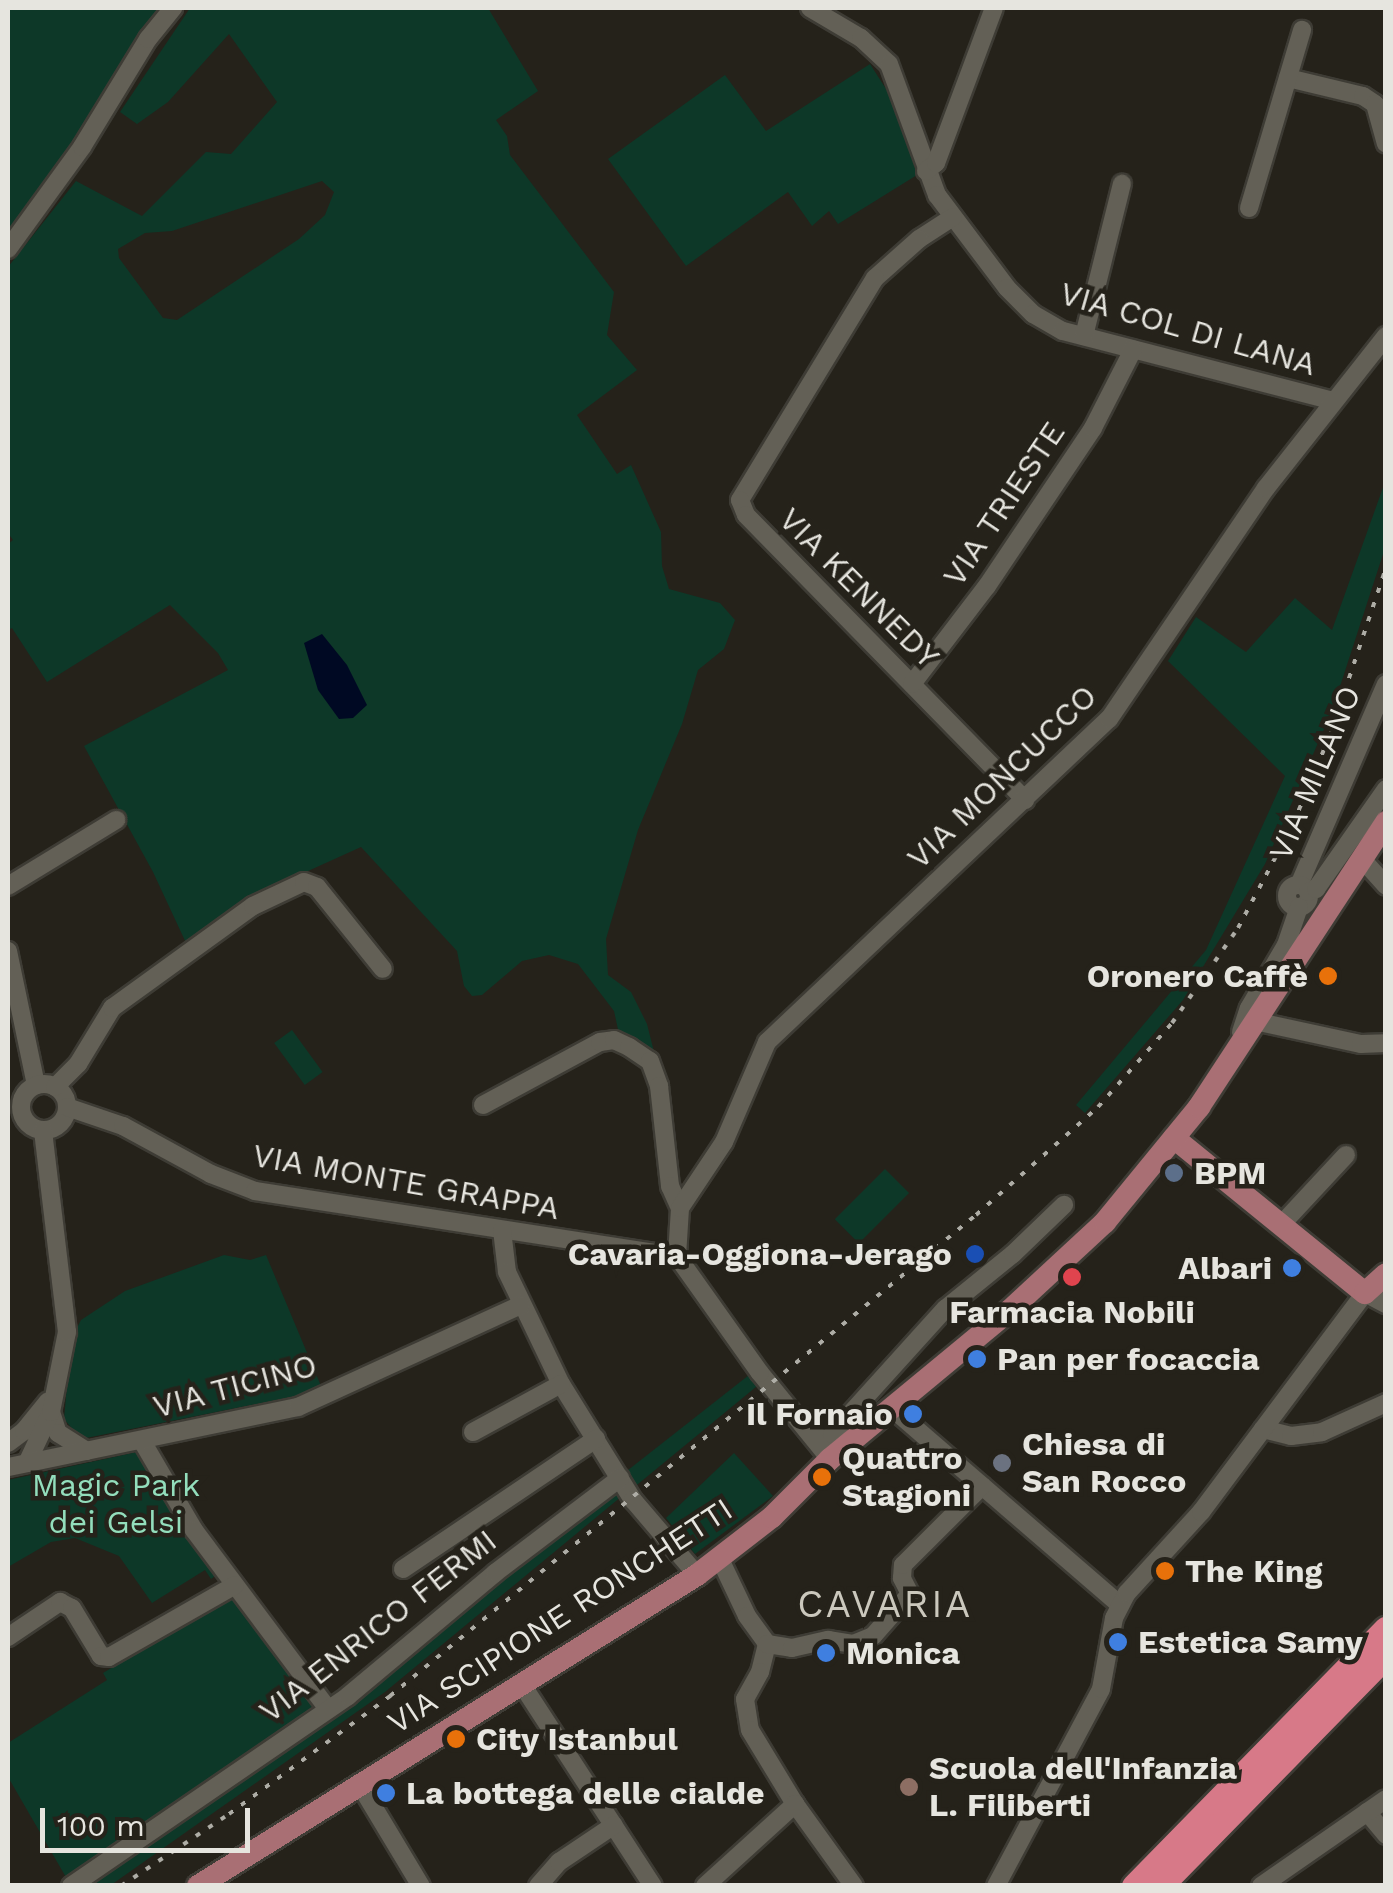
<!DOCTYPE html>
<meta charset="utf-8">
<style>
body{margin:0}
#map{position:relative;width:1393px;height:1893px;overflow:hidden;background:#25221a;font-family:"Work Sans",sans-serif}
div>[style]{position:absolute}
[style*='--x']{left:calc(var(--x)*1px);top:calc(var(--y)*1px);width:calc(var(--w)*1px);rotate:calc(var(--a)*1deg)}
.green>*{inset:0;background:#0d3828;transform-origin:0 0}
.water>*{inset:0;background:#000923}
.roads{filter:drop-shadow(2px 0 #3e3c35) drop-shadow(-2px 0 #3e3c35) drop-shadow(0 2px #3e3c35) drop-shadow(0 -2px #3e3c35)}
.minor>*{height:18px;margin:-9px;padding:0 9px;transform-origin:9px;border-radius:9px;background:#636056}
.minor>.ring{margin:-9px;padding:0;box-sizing:content-box;background:none;border:18px solid #636056;border-radius:50%}
.major>*{height:22px;margin:-11px;padding:0 11px;transform-origin:11px;border-radius:11px;background:#a96f74}
.highway>*{height:25px;margin:-12.5px;padding:0 12.5px;transform-origin:12.5px;border-radius:12.5px;background:#d77988}
.rail>*{height:4px;margin-top:-2px;transform-origin:0;background:repeating-linear-gradient(90deg,#aeada6 0 5px,transparent 0 15px)}
.dots>*{width:28px;height:28px;translate:-50% -50%;box-sizing:border-box;border:5px solid #25221a;border-radius:50%}
span{translate:-50% -50%;white-space:nowrap;text-align:center;line-height:1.15;-webkit-text-stroke:9px #25221a;paint-order:stroke}
.street-label{font-size:32px;color:#e6e5df}
.poi-label{font-size:32px;color:#e6e5df;font-weight:700}
.right{translate:-100% -50%;text-align:right}
.left{translate:0 -50%;text-align:left}
.park-label{font-size:32px;color:#93debc}
.quarter-label{font-size:38px;color:#cbc8bd;letter-spacing:2.5px}
.frame{position:absolute;inset:0;border:10px solid #e6e5df;pointer-events:none}
.scale{position:absolute;left:40px;top:1808px;width:210px;height:45px;box-sizing:border-box;border:5px solid #e6e5df;border-top:0;padding-left:12px;font-size:30px;line-height:35px;white-space:nowrap;color:#e6e5df;-webkit-text-stroke:8px #25221a;paint-order:stroke}
</style>
<div id="map">
<div class="green">
<i style="clip-path:polygon(8px 8px,158px 8px,64px 156px,8px 232px)"></i>
<i style="clip-path:polygon(evenodd,190px 8px,488px 8px,538px 91px,496px 120px,507px 136px,510px 155px,614px 292px,607px 335px,637px 370px,577px 415px,617px 474px,631px 465px,661px 532px,662px 566px,669px 589px,720px 603px,735px 620px,724px 649px,698px 670px,682px 724px,638px 830px,606px 939px,608px 975px,631px 992px,647px 1024px,655px 1056px,619px 1034px,614px 1011px,578px 964px,549px 955px,522px 961px,482px 995px,472px 996px,464px 986px,457px 951px,361px 847px,246px 899px,187px 945px,153px 872px,84px 746px,228px 670px,218px 653px,170px 605px,47px 682px,12px 628px,8px 630px,8px 544px,13px 540px,8px 533px,8px 267px,76px 181px,142px 216px,206px 152px,231px 154px,277px 102px,229px 34px,168px 102px,137px 124px,120px 112px,190px 8px,322px 181px,334px 192px,325px 215px,299px 239px,177px 320px,163px 318px,119px 258px,118px 249px,145px 233px,172px 231px,322px 181px)"></i>
<i style="clip-path:polygon(870px 64px,897px 106px,917px 175px,838px 224px,829px 211px,812px 226px,788px 192px,686px 266px,608px 159px,725px 75px,766px 131px)"></i>
<i style="clip-path:polygon(1385px 482px,1385px 548px,1332px 711px,1265px 864px,1183px 1000px,1085px 1113px,1076px 1105px,1206px 950px,1285px 776px,1168px 661px,1196px 617px,1246px 652px,1295px 598px,1332px 630px)"></i>
<i style="left:292px;top:1030px;width:52px;height:22px;rotate:54deg"></i>
<i style="left:885px;top:1169px;width:34px;height:71px;rotate:45deg"></i>
<i style="clip-path:polygon(224px 1255px,250px 1260px,266px 1255px,321px 1386px,296px 1396px,81px 1439px,64px 1419px,71px 1340px,81px 1320px,125px 1291px)"></i>
<i style="clip-path:polygon(749px 1375px,762px 1382px,632px 1489px,623px 1474px)"></i>
<i style="clip-path:polygon(137px 1452px,219px 1573px,211px 1579px,205px 1570px,152px 1603px,119px 1556px,75px 1538px,51px 1542px,8px 1567px,8px 1480px)"></i>
<i style="clip-path:polygon(734px 1453px,773px 1496px,695px 1554px,666px 1518px)"></i>
<i style="clip-path:polygon(616px 1488px,622px 1496px,385px 1692px,111px 1885px,79px 1886px,203px 1807px,331px 1714px)"></i>
<i style="clip-path:polygon(230px 1597px,313px 1703px,310px 1710px,67px 1879px,8px 1777px,8px 1743px,107px 1680px,103px 1673px)"></i>
</div>
<div class="water">
<i style="clip-path:polygon(322px 634px,347px 665px,367px 705px,353px 718px,339px 719px,318px 690px,304px 643px)"></i>
</div>
<div class="roads">
<div class="minor">
<i style="--x:810;--y:8;--w:59;--a:30.5"></i>
<i style="--x:861;--y:38;--w:38;--a:43"></i>
<i style="--x:889;--y:64;--w:140;--a:69.9"></i>
<i style="--x:937;--y:195;--w:116;--a:53"></i>
<i style="--x:1007;--y:288;--w:37;--a:45"></i>
<i style="--x:1033;--y:314;--w:34;--a:30"></i>
<i style="--x:1063;--y:331;--w:279;--a:14.5"></i>
<i style="--x:1288;--y:78;--w:77;--a:13.5"></i>
<i style="--x:1363;--y:96;--w:14;--a:34"></i>
<i style="--x:1375;--y:104;--w:41;--a:74.6"></i>
<i style="--x:926;--y:171;--w:13;--a:-39"></i>
<i style="--x:936;--y:163;--w:165;--a:-69.5"></i>
<i style="--x:1249;--y:208;--w:186;--a:-73.4"></i>
<i style="--x:953;--y:217;--w:40;--a:147.1"></i>
<i style="--x:919;--y:239;--w:59;--a:138.4"></i>
<i style="--x:875;--y:278;--w:260;--a:121.3"></i>
<i style="--x:740;--y:500;--w:16;--a:68"></i>
<i style="--x:746;--y:515;--w:399;--a:45.6"></i>
<i style="--x:8;--y:249;--w:126;--a:-54"></i>
<i style="--x:82;--y:147;--w:127;--a:-58.6"></i>
<i style="--x:148;--y:39;--w:40;--a:-51"></i>
<i style="--x:1084;--y:336;--w:157;--a:-76"></i>
<i style="--x:912;--y:684;--w:123;--a:-52.6"></i>
<i style="--x:987;--y:586;--w:190;--a:-56.1"></i>
<i style="--x:1093;--y:428;--w:88;--a:-62.9"></i>
<i style="--x:1362;--y:859;--w:36;--a:48"></i>
<i style="--x:1299;--y:885;--w:219;--a:-66.6"></i>
<i class="ring" style="left:1287px;top:885px;width:4px;height:4px"></i>
<i style="--x:8;--y:886;--w:127;--a:-31.4"></i>
<i style="--x:1308;--y:892;--w:9;--a:-21"></i>
<i style="--x:1316;--y:889;--w:122;--a:-55"></i>
<i style="--x:8;--y:951;--w:137;--a:78.2"></i>
<i style="--x:1259;--y:1022;--w:104;--a:12.2"></i>
<i style="--x:1361;--y:1044;--w:25;--a:-2"></i>
<i style="--x:1241;--y:1032;--w:25;--a:-72"></i>
<i style="--x:1249;--y:1008;--w:73;--a:-59.6"></i>
<i style="--x:1286;--y:945;--w:40;--a:-71.1"></i>
<i class="ring" style="left:21px;top:1084px;width:28px;height:28px"></i>
<i style="--x:55;--y:1087;--w:33;--a:-45"></i>
<i style="--x:78;--y:1064;--w:66;--a:-58.7"></i>
<i style="--x:112;--y:1008;--w:174;--a:-35.9"></i>
<i style="--x:253;--y:906;--w:56;--a:-25.2"></i>
<i style="--x:304;--y:882;--w:14;--a:21"></i>
<i style="--x:317;--y:887;--w:105;--a:51.2"></i>
<i style="--x:483;--y:1105;--w:133;--a:-28.3"></i>
<i style="--x:600;--y:1042;--w:14;--a:-8"></i>
<i style="--x:614;--y:1040;--w:17;--a:25"></i>
<i style="--x:629;--y:1047;--w:25;--a:34"></i>
<i style="--x:650;--y:1061;--w:27;--a:70"></i>
<i style="--x:659;--y:1086;--w:101;--a:83.7"></i>
<i style="--x:670;--y:1186;--w:24;--a:66"></i>
<i style="--x:67;--y:1107;--w:59;--a:18.7"></i>
<i style="--x:123;--y:1126;--w:100;--a:28.6"></i>
<i style="--x:211;--y:1174;--w:47;--a:21.1"></i>
<i style="--x:255;--y:1191;--w:427;--a:8.8"></i>
<i style="--x:1280;--y:1226;--w:97;--a:-47.1"></i>
<i style="--x:502;--y:1230;--w:42;--a:83.2"></i>
<i style="--x:507;--y:1272;--w:124;--a:64.3"></i>
<i style="--x:561;--y:1384;--w:137;--a:58.2"></i>
<i style="--x:633;--y:1500;--w:99;--a:49.5"></i>
<i style="--x:893;--y:1409;--w:300;--a:40.8"></i>
<i style="--x:51;--y:1412;--w:22;--a:72"></i>
<i style="--x:58;--y:1433;--w:34;--a:32"></i>
<i style="--x:806;--y:1429;--w:21;--a:25"></i>
<i style="--x:825;--y:1438;--w:8;--a:-30"></i>
<i style="--x:832;--y:1434;--w:169;--a:-47.9"></i>
<i style="--x:945;--y:1309;--w:87;--a:-39"></i>
<i style="--x:1013;--y:1254;--w:71;--a:-43.9"></i>
<i style="--x:1263;--y:1429;--w:29;--a:14"></i>
<i style="--x:1291;--y:1436;--w:31;--a:-7"></i>
<i style="--x:1322;--y:1432;--w:70;--a:-24.4"></i>
<i style="--x:473;--y:1432;--w:100;--a:-28.6"></i>
<i style="--x:142;--y:1441;--w:103;--a:59.7"></i>
<i style="--x:194;--y:1530;--w:222;--a:53.2"></i>
<i style="--x:8;--y:1443;--w:20;--a:-37"></i>
<i style="--x:24;--y:1431;--w:38;--a:-51"></i>
<i style="--x:830;--y:1459;--w:111;--a:-129.1"></i>
<i style="--x:760;--y:1373;--w:143;--a:-125.4"></i>
<i style="--x:677;--y:1256;--w:48;--a:-86.4"></i>
<i style="--x:680;--y:1208;--w:79;--a:-56.3"></i>
<i style="--x:724;--y:1142;--w:109;--a:-66.7"></i>
<i style="--x:767;--y:1042;--w:470;--a:-43.4"></i>
<i style="--x:1109;--y:719;--w:279;--a:-55.8"></i>
<i style="--x:1266;--y:488;--w:194;--a:-51.7"></i>
<i style="--x:27;--y:1463;--w:56;--a:-64.8"></i>
<i style="--x:51;--y:1412;--w:82;--a:-78.7"></i>
<i style="--x:67;--y:1332;--w:203;--a:-96.8"></i>
<i style="--x:8;--y:1467;--w:296;--a:-11.7"></i>
<i style="--x:298;--y:1407;--w:245;--a:-24.6"></i>
<i style="--x:719;--y:1557;--w:65;--a:64.6"></i>
<i style="--x:747;--y:1616;--w:34;--a:54"></i>
<i style="--x:767;--y:1644;--w:29;--a:104"></i>
<i style="--x:760;--y:1672;--w:31;--a:119"></i>
<i style="--x:745;--y:1699;--w:31;--a:81"></i>
<i style="--x:750;--y:1730;--w:87;--a:58.7"></i>
<i style="--x:795;--y:1804;--w:101;--a:54.3"></i>
<i style="--x:403;--y:1569;--w:233;--a:-34"></i>
<i style="--x:8;--y:1637;--w:63;--a:-33.9"></i>
<i style="--x:60;--y:1602;--w:13;--a:27"></i>
<i style="--x:72;--y:1608;--w:56;--a:58.9"></i>
<i style="--x:101;--y:1656;--w:8;--a:7"></i>
<i style="--x:109;--y:1657;--w:145;--a:-29.7"></i>
<i style="--x:767;--y:1644;--w:25;--a:9"></i>
<i style="--x:792;--y:1648;--w:37;--a:-13"></i>
<i style="--x:828;--y:1640;--w:25;--a:9"></i>
<i style="--x:853;--y:1644;--w:22;--a:-22"></i>
<i style="--x:873;--y:1636;--w:56;--a:-48.6"></i>
<i style="--x:910;--y:1594;--w:18;--a:-117"></i>
<i style="--x:902;--y:1578;--w:13;--a:-86"></i>
<i style="--x:903;--y:1565;--w:112;--a:-45"></i>
<i style="--x:521;--y:1683;--w:242;--a:57"></i>
<i style="--x:359;--y:1783;--w:120;--a:59"></i>
<i style="--x:1367;--y:1812;--w:30;--a:50"></i>
<i style="--x:71;--y:1886;--w:336;--a:-34.4"></i>
<i style="--x:348;--y:1696;--w:192;--a:-39.9"></i>
<i style="--x:495;--y:1573;--w:157;--a:-37.2"></i>
<i style="--x:538;--y:1886;--w:32;--a:-49"></i>
<i style="--x:559;--y:1862;--w:66;--a:-33.9"></i>
<i style="--x:705;--y:1886;--w:122;--a:-42.3"></i>
<i style="--x:996;--y:1886;--w:223;--a:-61.9"></i>
<i style="--x:1101;--y:1689;--w:72;--a:-79.6"></i>
<i style="--x:1114;--y:1618;--w:28;--a:-63"></i>
<i style="--x:1127;--y:1593;--w:110;--a:-47.6"></i>
<i style="--x:1201;--y:1512;--w:274;--a:-53.2"></i>
<i style="--x:1365;--y:1293;--w:24;--a:28"></i>
<i style="--x:1261;--y:1886;--w:152;--a:-34.8"></i>
</div>
<div class="major">
<i style="--x:1174;--y:1138;--w:246;--a:39.1"></i>
<i style="--x:1365;--y:1293;--w:28;--a:-42"></i>
<i style="--x:198;--y:1886;--w:588;--a:-31.93"></i>
<i style="--x:697;--y:1575;--w:95;--a:-37.7"></i>
<i style="--x:772;--y:1517;--w:82;--a:-45"></i>
<i style="--x:830;--y:1459;--w:232;--a:-39.6"></i>
<i style="--x:1009;--y:1311;--w:131;--a:-42.8"></i>
<i style="--x:1105;--y:1222;--w:149;--a:-50.7"></i>
<i style="--x:1199;--y:1107;--w:341;--a:-56.7"></i>
</div>
<div class="highway">
<i style="--x:1134;--y:1886;--w:360;--a:-45.6"></i>
<i style="--x:1160;--y:1886;--w:323;--a:-45.6"></i>
</div>
</div>
<div class="rail">
<i style="--x:121;--y:1886;--w:130;--a:-33.7"></i>
<i style="--x:229;--y:1814;--w:200;--a:-36.2"></i>
<i style="--x:390;--y:1696;--w:758;--a:-39.38"></i>
<i style="--x:976;--y:1215;--w:163;--a:-41.5"></i>
<i style="--x:1098;--y:1107;--w:112;--a:-48.6"></i>
<i style="--x:1172;--y:1023;--w:116;--a:-55.2"></i>
<i style="--x:1238;--y:928;--w:118;--a:-62.1"></i>
<i style="--x:1293;--y:824;--w:96;--a:-67.4"></i>
<i style="--x:1330;--y:735;--w:176;--a:-71.5"></i>
</div>
<div class="dots">
<i style="left:1328px;top:976px;background:#e8710a"></i>
<i style="left:1174px;top:1173px;background:#5c6f8a"></i>
<i style="left:975px;top:1254px;background:#1a4fb4"></i>
<i style="left:1292px;top:1268px;background:#3f7fe0"></i>
<i style="left:1072px;top:1277px;background:#e0444e"></i>
<i style="left:977px;top:1359px;background:#3f7fe0"></i>
<i style="left:913px;top:1414px;background:#3f7fe0"></i>
<i style="left:1002px;top:1463px;background:#6b7280"></i>
<i style="left:822px;top:1477px;background:#e8710a"></i>
<i style="left:1165px;top:1571px;background:#e8710a"></i>
<i style="left:1118px;top:1642px;background:#3f7fe0"></i>
<i style="left:826px;top:1653px;background:#3f7fe0"></i>
<i style="left:456px;top:1739px;background:#e8710a"></i>
<i style="left:909px;top:1787px;background:#8d6e63"></i>
<i style="left:386px;top:1793px;background:#3f7fe0"></i>
</div>
<div class="street-label">
<span style="left:1188px;top:329px;rotate:16deg">VIA COL DI LANA</span>
<span style="left:1004px;top:504px;rotate:-56deg">VIA TRIESTE</span>
<span style="left:859px;top:588px;rotate:45deg">VIA KENNEDY</span>
<span style="left:1315px;top:773px;rotate:-67deg">VIA MILANO</span>
<span style="left:1002px;top:777px;rotate:-44deg">VIA MONCUCCO</span>
<span style="left:406px;top:1182px;rotate:10deg">VIA MONTE GRAPPA</span>
<span style="left:235px;top:1386px;rotate:-15deg">VIA TICINO</span>
<span style="left:560px;top:1616px;rotate:-33deg">VIA SCIPIONE RONCHETTI</span>
<span style="left:378px;top:1626px;rotate:-38deg">VIA ENRICO FERMI</span>
</div>
<div class="poi-label">
<span class="right" style="left:1308px;top:976px">Oronero Caffè</span>
<span class="left" style="left:1194px;top:1173px">BPM</span>
<span class="right" style="left:952px;top:1254px">Cavaria-Oggiona-Jerago</span>
<span class="right" style="left:1272px;top:1268px">Albari</span>
<span style="left:1072px;top:1312px">Farmacia Nobili</span>
<span class="left" style="left:997px;top:1359px">Pan per focaccia</span>
<span class="right" style="left:893px;top:1414px">Il Fornaio</span>
<span class="left" style="left:1022px;top:1463px">Chiesa di<br>San Rocco</span>
<span class="left" style="left:842px;top:1477px">Quattro<br>Stagioni</span>
<span class="left" style="left:1185px;top:1571px">The King</span>
<span class="left" style="left:1138px;top:1642px">Estetica Samy</span>
<span class="left" style="left:846px;top:1653px">Monica</span>
<span class="left" style="left:476px;top:1739px">City Istanbul</span>
<span class="left" style="left:929px;top:1787px">Scuola dell'Infanzia<br>L. Filiberti</span>
<span class="left" style="left:406px;top:1793px">La bottega delle cialde</span>
</div>
<div class="park-label">
<span style="left:116px;top:1504px">Magic Park<br>dei Gelsi</span>
</div>
<div class="quarter-label">
<span style="left:885px;top:1605px">CAVARIA</span>
</div>
<div class="frame"></div>
<div class="scale">100 m</div>
</div>
